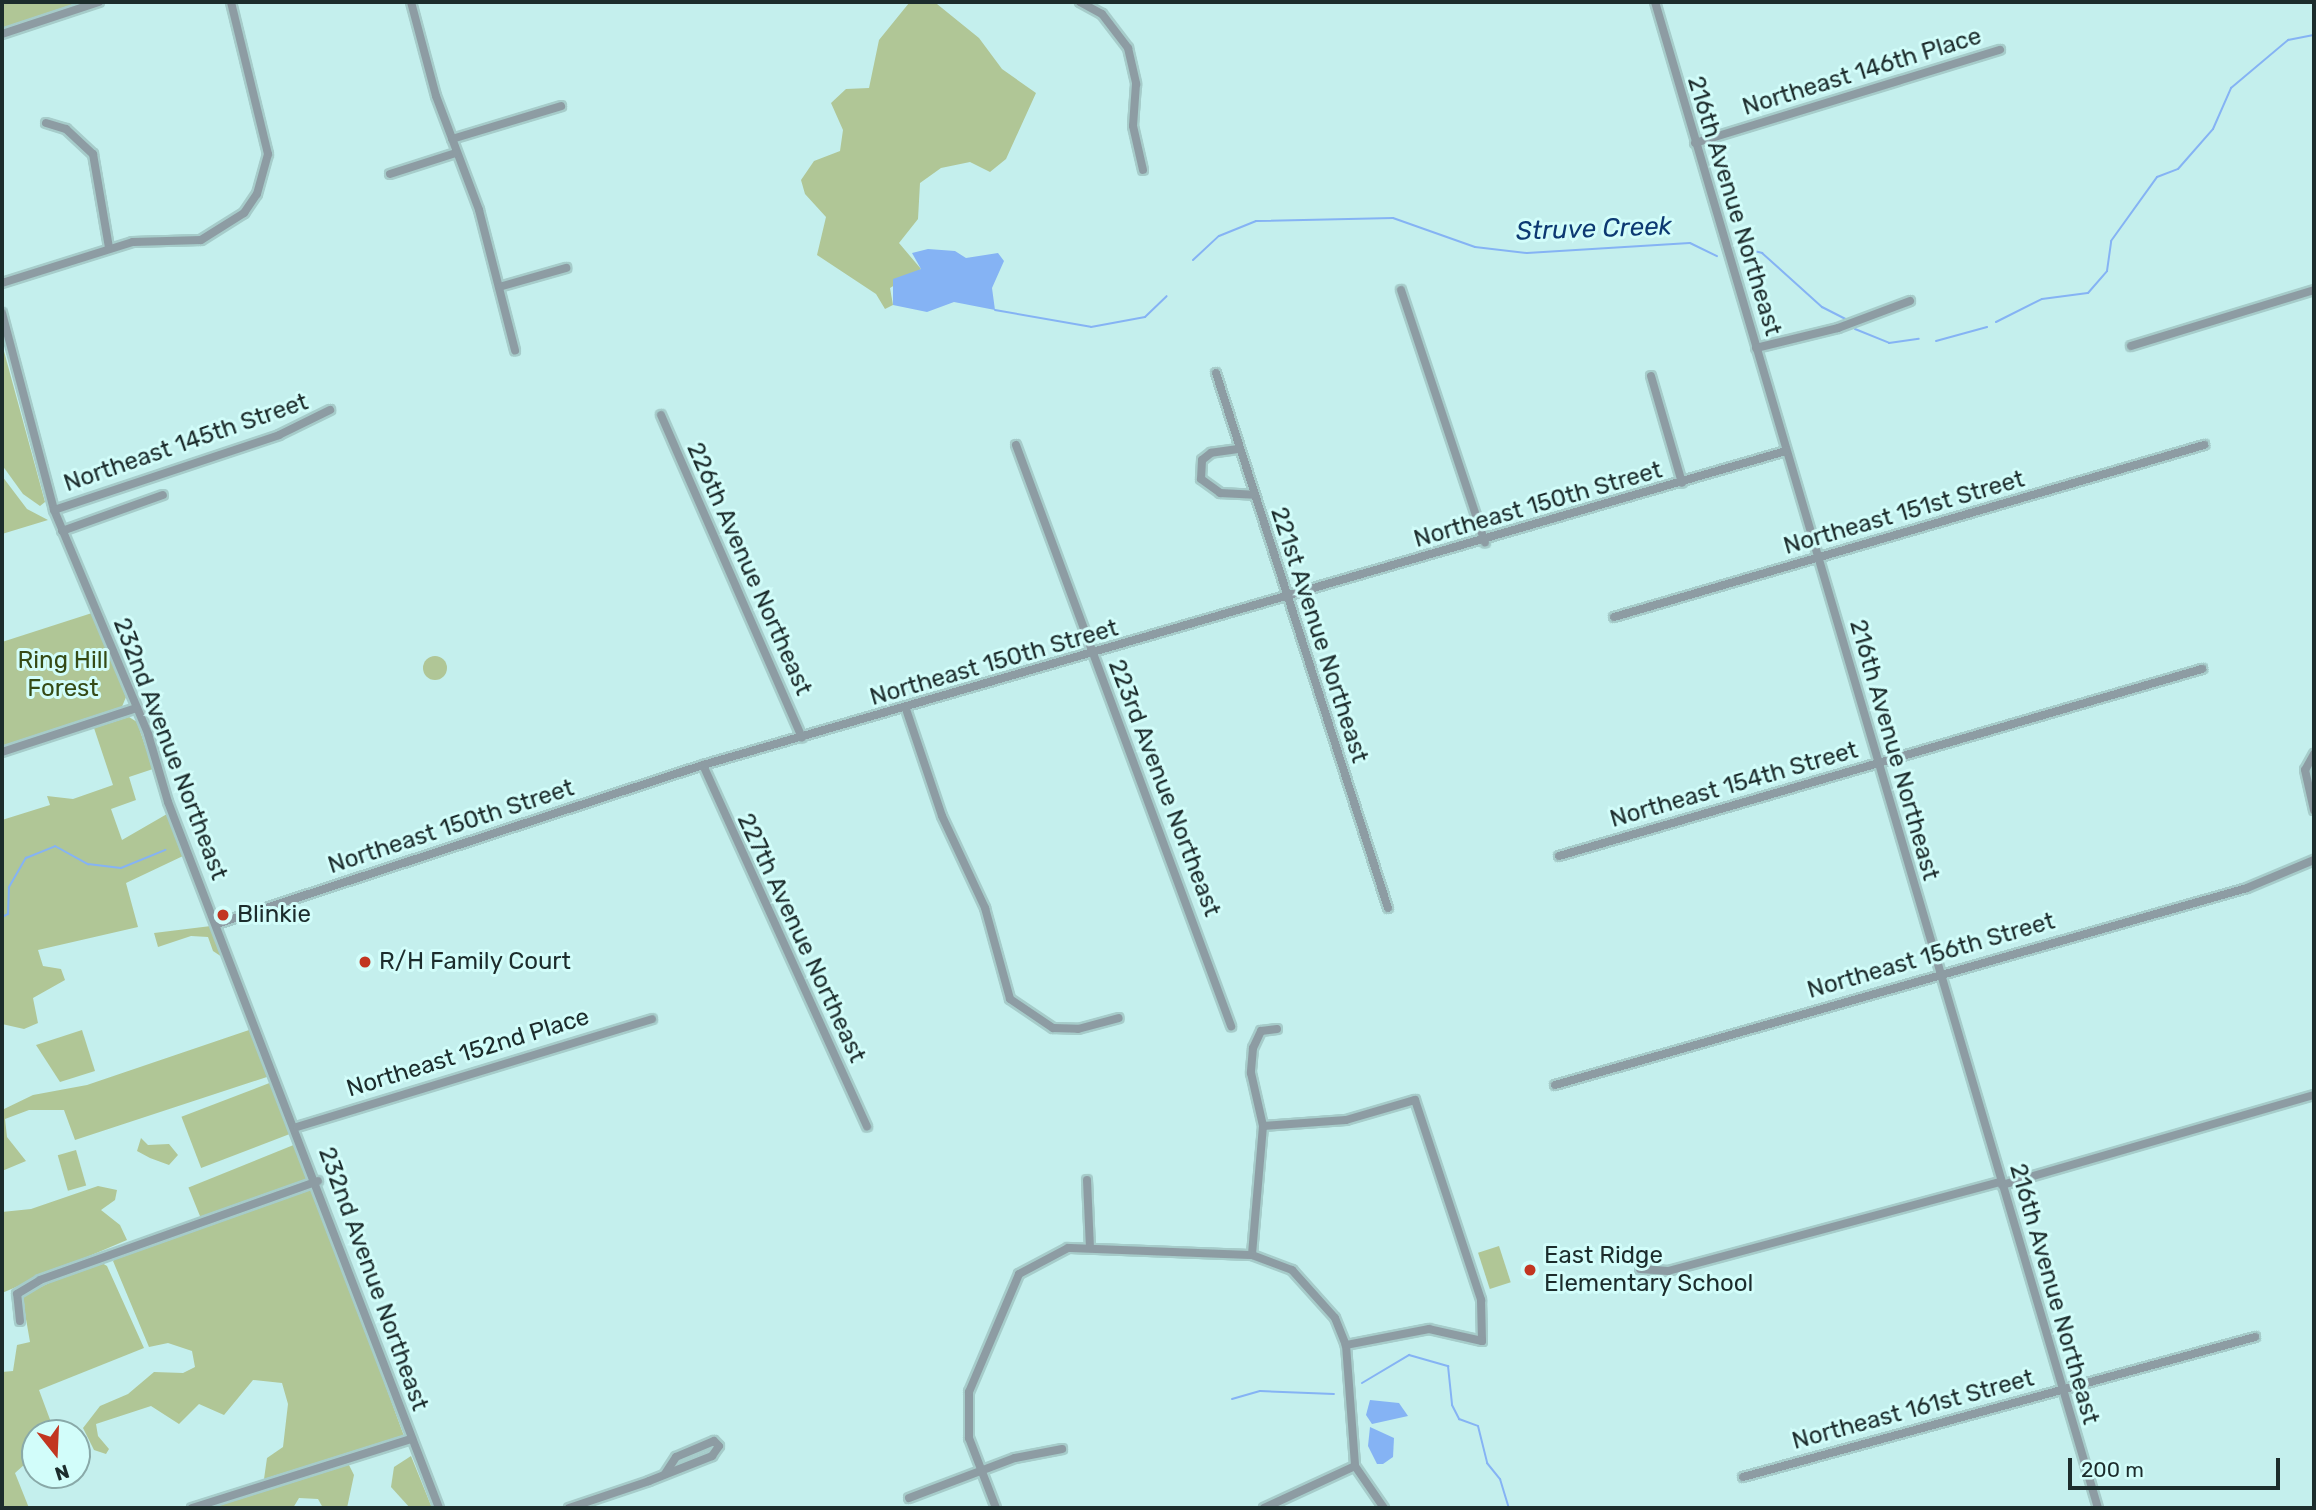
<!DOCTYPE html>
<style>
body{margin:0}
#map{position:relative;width:2316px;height:1510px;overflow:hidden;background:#c4efed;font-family:Rubik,sans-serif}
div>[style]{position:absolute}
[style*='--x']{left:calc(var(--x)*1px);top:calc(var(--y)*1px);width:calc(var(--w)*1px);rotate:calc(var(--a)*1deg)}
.green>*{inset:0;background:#b0c696;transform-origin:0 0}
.round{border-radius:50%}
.water>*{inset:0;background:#85b3f4}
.stream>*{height:2px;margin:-1px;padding:0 1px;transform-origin:1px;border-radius:1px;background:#85b3f4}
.roads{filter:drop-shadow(2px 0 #a6ccca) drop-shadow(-2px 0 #a6ccca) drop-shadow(0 2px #a6ccca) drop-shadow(0 -2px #a6ccca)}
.minor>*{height:8px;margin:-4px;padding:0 4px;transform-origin:4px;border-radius:4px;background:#8d9ca3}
.dots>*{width:19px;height:19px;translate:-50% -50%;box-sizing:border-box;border:4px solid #d2fdfa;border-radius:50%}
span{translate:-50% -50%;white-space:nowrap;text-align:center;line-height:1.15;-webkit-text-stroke:6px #d2fdfa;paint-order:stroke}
.street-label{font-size:24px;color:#1c2c2c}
.park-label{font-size:24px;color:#354a15}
.poi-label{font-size:24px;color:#1c2c2c}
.left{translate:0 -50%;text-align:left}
.water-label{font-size:26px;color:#0c3972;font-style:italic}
.frame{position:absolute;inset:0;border:4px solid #1c2c2c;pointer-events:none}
.north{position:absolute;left:21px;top:1419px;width:70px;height:70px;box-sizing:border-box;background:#d2fdfa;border:2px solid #89a9a8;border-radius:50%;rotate:162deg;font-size:19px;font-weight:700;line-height:28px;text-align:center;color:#1c2c2c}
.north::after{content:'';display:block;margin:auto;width:24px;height:32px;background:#c23621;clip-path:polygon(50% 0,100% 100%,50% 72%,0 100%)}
.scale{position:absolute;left:2068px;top:1458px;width:212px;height:32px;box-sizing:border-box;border:4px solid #1c2c2c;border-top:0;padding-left:9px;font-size:21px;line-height:24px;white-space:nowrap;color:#1c2c2c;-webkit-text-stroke:5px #d2fdfa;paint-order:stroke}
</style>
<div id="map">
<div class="green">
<i style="clip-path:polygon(2px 2px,99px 2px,2px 34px)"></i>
<i style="clip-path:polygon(909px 3px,937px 4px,979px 38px,1002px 69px,1036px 93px,1006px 159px,990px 172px,970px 162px,941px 168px,920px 183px,918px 219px,899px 243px,921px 269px,890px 288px,893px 305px,885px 309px,876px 294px,817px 255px,826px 217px,805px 194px,801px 180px,814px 161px,840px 151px,843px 130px,831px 103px,846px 89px,869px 88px,879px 40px)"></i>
<i style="clip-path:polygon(2px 344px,45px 502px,40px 506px,23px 494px,2px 465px)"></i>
<i style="clip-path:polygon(2px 476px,27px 509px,48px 520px,2px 534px)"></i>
<i style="clip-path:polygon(92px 613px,126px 697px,121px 709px,2px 748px,2px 642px)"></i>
<i class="round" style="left:423px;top:656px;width:24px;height:24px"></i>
<i style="clip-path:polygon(129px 717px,137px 722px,153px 769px,129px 777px,136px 800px,111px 809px,122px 840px,167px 814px,183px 856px,126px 883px,138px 927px,38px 950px,43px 966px,61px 969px,65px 980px,33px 998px,38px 1023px,24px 1029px,2px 1024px,2px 820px,50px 805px,47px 796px,73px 799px,113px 785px,94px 728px)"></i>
<i style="clip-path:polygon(211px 926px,225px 959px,213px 951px,208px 937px,191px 936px,158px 947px,154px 933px)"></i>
<i style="clip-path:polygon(252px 1029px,270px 1076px,75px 1140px,64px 1110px,29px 1110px,5px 1119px,7px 1137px,26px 1161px,2px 1171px,2px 1110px,33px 1095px,87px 1085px)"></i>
<i style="clip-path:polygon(82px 1030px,95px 1071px,60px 1082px,36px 1045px)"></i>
<i style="left:272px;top:1082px;width:55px;height:97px;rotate:69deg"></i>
<i style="clip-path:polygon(141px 1138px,148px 1145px,169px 1144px,178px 1155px,169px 1165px,150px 1158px,137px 1151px)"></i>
<i style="left:296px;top:1144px;width:38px;height:116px;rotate:68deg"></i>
<i style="left:76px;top:1150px;width:37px;height:19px;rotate:74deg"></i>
<i style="clip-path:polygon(98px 1186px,117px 1190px,115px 1200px,101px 1210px,120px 1225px,127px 1240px,2px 1293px,2px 1212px,31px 1209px)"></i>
<i style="clip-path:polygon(313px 1187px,404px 1436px,264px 1479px,267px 1458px,283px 1447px,288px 1404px,282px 1383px,253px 1380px,224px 1415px,199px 1404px,179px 1424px,151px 1406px,96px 1424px,98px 1436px,109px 1449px,106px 1454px,94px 1450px,83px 1428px,100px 1406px,128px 1394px,154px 1372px,183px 1373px,195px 1367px,192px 1351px,168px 1343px,149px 1347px,113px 1261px,121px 1253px)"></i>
<i style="left:1499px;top:1246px;width:38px;height:22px;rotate:72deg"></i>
<i style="clip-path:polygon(97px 1260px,107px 1266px,144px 1348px,39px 1390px,55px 1433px,35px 1433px,35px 1455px,15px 1473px,29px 1508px,2px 1508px,2px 1372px,13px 1371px,17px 1345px,30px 1342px,22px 1296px)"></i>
<i style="clip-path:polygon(411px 1456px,432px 1508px,410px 1508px,391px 1487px,394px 1467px)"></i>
<i style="clip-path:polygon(348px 1463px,354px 1475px,347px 1508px,323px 1508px,318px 1499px,299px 1498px,293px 1508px,205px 1508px)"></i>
</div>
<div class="water">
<i style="clip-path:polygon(928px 249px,955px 251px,966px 258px,998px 253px,1004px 261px,992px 288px,995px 310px,954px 302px,927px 312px,893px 305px,893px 279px,921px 269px,912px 253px)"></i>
<i style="clip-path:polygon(1370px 1400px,1399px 1403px,1408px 1416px,1372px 1424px,1366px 1415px)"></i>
<i style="clip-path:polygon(1370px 1427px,1394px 1438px,1393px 1457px,1383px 1464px,1377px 1464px,1368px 1446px)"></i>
</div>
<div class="stream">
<i style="--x:1742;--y:248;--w:21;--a:14"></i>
<i style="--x:1762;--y:253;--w:81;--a:42"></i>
<i style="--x:1822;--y:307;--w:27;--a:27"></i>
<i style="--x:1193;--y:260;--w:35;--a:-43"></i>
<i style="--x:1219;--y:236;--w:40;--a:-22"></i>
<i style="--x:1256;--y:221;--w:137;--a:-1.3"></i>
<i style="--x:1393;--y:218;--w:87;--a:19.5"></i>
<i style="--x:1475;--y:247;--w:52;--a:6.6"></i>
<i style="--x:1527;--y:253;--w:163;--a:-3.5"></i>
<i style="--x:1690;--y:243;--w:30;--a:26"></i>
<i style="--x:995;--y:310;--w:97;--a:10"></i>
<i style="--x:1091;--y:327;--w:55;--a:-10.5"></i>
<i style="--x:1145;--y:317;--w:30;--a:-44"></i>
<i style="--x:1996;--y:322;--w:51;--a:-26.6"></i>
<i style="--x:2042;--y:299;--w:46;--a:-7.4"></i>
<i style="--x:2088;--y:293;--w:29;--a:-49"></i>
<i style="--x:2107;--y:271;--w:30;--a:-82"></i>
<i style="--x:2111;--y:241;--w:79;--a:-54.3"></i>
<i style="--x:2157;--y:177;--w:22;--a:-21"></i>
<i style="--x:2178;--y:169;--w:53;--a:-48.8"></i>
<i style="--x:2213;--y:129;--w:45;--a:-66.3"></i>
<i style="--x:2231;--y:88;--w:75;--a:-40.1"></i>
<i style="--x:2288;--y:40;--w:26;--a:-11"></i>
<i style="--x:1855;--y:329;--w:37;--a:22"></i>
<i style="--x:1889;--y:343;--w:30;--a:-8"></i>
<i style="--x:1936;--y:341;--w:53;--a:-15.4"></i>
<i style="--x:2;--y:917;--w:7;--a:-27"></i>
<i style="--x:8;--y:914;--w:27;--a:-88"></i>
<i style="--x:9;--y:887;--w:34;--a:-60"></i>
<i style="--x:26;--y:858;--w:31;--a:-22"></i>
<i style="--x:55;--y:846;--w:38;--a:29"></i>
<i style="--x:88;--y:864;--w:33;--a:7"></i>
<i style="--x:121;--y:868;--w:48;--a:-22.2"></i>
<i style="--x:1362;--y:1383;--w:55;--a:-30.8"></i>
<i style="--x:1409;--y:1355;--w:41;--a:15.8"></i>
<i style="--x:1448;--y:1366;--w:39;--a:84"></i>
<i style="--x:1452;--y:1405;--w:16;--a:63"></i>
<i style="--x:1459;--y:1419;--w:20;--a:20"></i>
<i style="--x:1478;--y:1426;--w:38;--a:76"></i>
<i style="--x:1487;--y:1463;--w:21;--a:51"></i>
<i style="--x:1500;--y:1479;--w:30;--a:73"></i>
<i style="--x:1232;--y:1399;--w:29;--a:-16"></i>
<i style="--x:1260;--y:1391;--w:74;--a:2.3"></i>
</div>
<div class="roads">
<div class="minor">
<i style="--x:411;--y:2;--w:97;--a:75.1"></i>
<i style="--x:436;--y:96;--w:122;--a:69.3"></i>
<i style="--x:479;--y:210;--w:145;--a:75.6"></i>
<i style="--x:1080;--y:2;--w:25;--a:29"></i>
<i style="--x:1102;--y:14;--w:43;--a:52.6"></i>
<i style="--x:1128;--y:48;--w:37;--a:77"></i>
<i style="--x:1136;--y:84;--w:42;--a:94.1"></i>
<i style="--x:1133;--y:126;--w:45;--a:77.2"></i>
<i style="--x:1655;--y:2;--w:1570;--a:73.61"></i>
<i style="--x:2;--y:34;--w:102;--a:-18.3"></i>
<i style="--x:46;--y:123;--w:21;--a:17"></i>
<i style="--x:66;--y:129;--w:37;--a:43"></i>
<i style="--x:93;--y:154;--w:95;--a:80.3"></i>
<i style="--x:452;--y:139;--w:114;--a:-16.8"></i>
<i style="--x:1695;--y:143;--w:319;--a:-17"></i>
<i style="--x:390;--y:174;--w:69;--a:-17.7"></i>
<i style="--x:2;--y:283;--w:137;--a:-17.4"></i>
<i style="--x:133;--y:242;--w:68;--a:-1.7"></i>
<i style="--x:201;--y:240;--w:51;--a:-32.1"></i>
<i style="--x:244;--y:213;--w:23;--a:-56"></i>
<i style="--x:257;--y:194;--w:41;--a:-74.6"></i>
<i style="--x:268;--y:154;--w:156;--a:-103.7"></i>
<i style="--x:499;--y:287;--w:70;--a:-15.8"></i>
<i style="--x:1401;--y:290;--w:266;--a:71.6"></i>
<i style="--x:2;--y:313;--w:204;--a:75.2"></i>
<i style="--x:54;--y:510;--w:243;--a:67.2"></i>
<i style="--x:148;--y:734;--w:71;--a:73.6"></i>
<i style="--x:168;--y:802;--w:756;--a:69"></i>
<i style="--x:2131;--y:346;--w:191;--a:-17"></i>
<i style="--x:1756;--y:348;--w:84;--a:-13.7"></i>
<i style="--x:1838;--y:328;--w:77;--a:-20.6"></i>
<i style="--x:1216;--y:373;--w:562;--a:72.18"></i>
<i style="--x:1651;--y:376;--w:111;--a:73.8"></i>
<i style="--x:661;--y:415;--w:352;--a:66.4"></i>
<i style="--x:1016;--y:445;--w:620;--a:69.69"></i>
<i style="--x:1238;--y:449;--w:27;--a:172"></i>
<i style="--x:1211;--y:453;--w:11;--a:142"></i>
<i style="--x:1202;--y:460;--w:19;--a:93"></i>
<i style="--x:1201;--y:479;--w:24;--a:36"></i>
<i style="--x:1220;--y:493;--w:34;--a:3"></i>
<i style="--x:54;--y:510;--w:237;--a:-18.4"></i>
<i style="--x:279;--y:435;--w:57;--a:-26.1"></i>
<i style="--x:62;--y:531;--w:107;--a:-19.6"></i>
<i style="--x:1614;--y:617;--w:615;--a:-16.25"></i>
<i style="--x:906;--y:709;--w:113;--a:71.4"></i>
<i style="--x:942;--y:816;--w:102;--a:64.9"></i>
<i style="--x:985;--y:908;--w:94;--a:74.6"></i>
<i style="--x:1010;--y:999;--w:52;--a:34"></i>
<i style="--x:1053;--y:1028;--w:25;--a:2"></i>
<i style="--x:1078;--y:1029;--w:42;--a:-15"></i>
<i style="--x:2;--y:752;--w:142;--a:-18.1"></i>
<i style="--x:2314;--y:754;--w:18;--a:119"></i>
<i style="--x:2305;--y:770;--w:41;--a:77.3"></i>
<i style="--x:703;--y:765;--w:397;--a:65.6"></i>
<i style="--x:1559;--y:856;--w:670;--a:-16.22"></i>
<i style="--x:217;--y:924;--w:511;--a:-18.12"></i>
<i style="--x:703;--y:765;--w:1128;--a:-16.17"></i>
<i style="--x:1277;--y:1029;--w:16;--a:173"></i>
<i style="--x:1261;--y:1031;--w:19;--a:115"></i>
<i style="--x:1253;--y:1048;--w:25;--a:95"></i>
<i style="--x:1251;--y:1073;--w:54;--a:77.2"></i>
<i style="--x:1263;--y:1126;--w:129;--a:94.9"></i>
<i style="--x:1252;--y:1255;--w:43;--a:20.6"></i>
<i style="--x:1292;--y:1270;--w:64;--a:48.1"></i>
<i style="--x:1335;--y:1318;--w:29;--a:68"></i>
<i style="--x:1346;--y:1345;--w:121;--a:85.7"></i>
<i style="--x:1355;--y:1466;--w:51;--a:55.4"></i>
<i style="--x:1555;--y:1085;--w:719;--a:-15.89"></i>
<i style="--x:2247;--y:888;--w:73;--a:-22.7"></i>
<i style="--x:1263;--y:1126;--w:83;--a:-4.1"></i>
<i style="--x:1346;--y:1120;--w:72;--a:-16.2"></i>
<i style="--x:1415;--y:1100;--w:211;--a:71.7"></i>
<i style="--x:1481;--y:1300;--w:41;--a:88.6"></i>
<i style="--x:1482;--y:1341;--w:54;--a:-167.2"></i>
<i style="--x:1429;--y:1329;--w:85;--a:169.1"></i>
<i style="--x:297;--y:1127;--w:371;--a:-16.9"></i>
<i style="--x:1087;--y:1180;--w:68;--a:87.5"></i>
<i style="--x:2002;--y:1185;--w:325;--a:-16.1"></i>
<i style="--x:1640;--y:1269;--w:28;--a:4"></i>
<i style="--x:1668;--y:1271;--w:345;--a:-15"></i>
<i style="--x:20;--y:1321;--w:27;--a:-96"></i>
<i style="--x:17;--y:1294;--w:27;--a:-31"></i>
<i style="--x:40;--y:1280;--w:295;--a:-19.6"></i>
<i style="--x:1743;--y:1477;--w:531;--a:-15.29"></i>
<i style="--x:909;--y:1498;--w:113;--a:-20.7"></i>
<i style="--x:1015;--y:1458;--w:48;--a:-10.8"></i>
<i style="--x:192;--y:1508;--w:230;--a:-17.5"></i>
<i style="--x:569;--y:1508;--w:84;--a:-18.6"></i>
<i style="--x:649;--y:1481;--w:68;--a:-21.6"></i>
<i style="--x:712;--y:1456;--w:12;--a:-55"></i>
<i style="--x:719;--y:1446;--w:7;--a:-135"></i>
<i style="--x:714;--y:1441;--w:41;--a:157.2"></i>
<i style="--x:676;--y:1457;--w:20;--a:123"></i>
<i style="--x:996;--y:1508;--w:75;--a:-111.1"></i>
<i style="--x:969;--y:1438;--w:46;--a:-90"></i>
<i style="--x:969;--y:1392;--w:128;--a:-67"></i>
<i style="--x:1019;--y:1274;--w:55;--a:-28"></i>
<i style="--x:1068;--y:1248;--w:184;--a:2.2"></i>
<i style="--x:1264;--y:1508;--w:100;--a:-24.8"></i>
</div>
</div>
<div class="dots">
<i style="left:223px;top:915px;background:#c23621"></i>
<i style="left:365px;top:962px;background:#c23621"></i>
<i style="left:1530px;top:1270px;background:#c23621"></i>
</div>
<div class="street-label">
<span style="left:1862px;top:72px;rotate:-17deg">Northeast 146th Place</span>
<span style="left:1734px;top:206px;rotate:73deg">216th Avenue Northeast</span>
<span style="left:186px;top:443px;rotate:-19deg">Northeast 145th Street</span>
<span style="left:1538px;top:505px;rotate:-16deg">Northeast 150th Street</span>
<span style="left:1904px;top:513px;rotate:-16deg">Northeast 151st Street</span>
<span style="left:749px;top:569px;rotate:66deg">226th Avenue Northeast</span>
<span style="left:1319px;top:635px;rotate:72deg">221st Avenue Northeast</span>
<span style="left:994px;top:663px;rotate:-16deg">Northeast 150th Street</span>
<span style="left:170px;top:749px;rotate:69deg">232nd Avenue Northeast</span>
<span style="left:1894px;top:750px;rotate:74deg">216th Avenue Northeast</span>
<span style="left:1734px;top:785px;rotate:-16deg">Northeast 154th Street</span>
<span style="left:1164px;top:788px;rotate:69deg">223rd Avenue Northeast</span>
<span style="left:451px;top:827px;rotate:-18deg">Northeast 150th Street</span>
<span style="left:801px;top:938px;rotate:65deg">227th Avenue Northeast</span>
<span style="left:1931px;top:956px;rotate:-16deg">Northeast 156th Street</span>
<span style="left:468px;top:1053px;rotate:-17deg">Northeast 152nd Place</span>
<span style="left:373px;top:1279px;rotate:70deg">232nd Avenue Northeast</span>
<span style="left:2054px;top:1294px;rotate:74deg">216th Avenue Northeast</span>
<span style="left:1913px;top:1410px;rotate:-15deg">Northeast 161st Street</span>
</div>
<div class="park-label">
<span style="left:63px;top:675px">Ring Hill<br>Forest</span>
</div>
<div class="poi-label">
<span class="left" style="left:237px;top:915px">Blinkie</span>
<span class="left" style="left:379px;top:962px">R/H Family Court</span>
<span class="left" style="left:1544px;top:1270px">East Ridge<br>Elementary School</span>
</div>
<div class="water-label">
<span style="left:1594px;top:229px;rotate:-2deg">Struve Creek</span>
</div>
<div class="frame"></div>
<div class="north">N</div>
<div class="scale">200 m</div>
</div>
